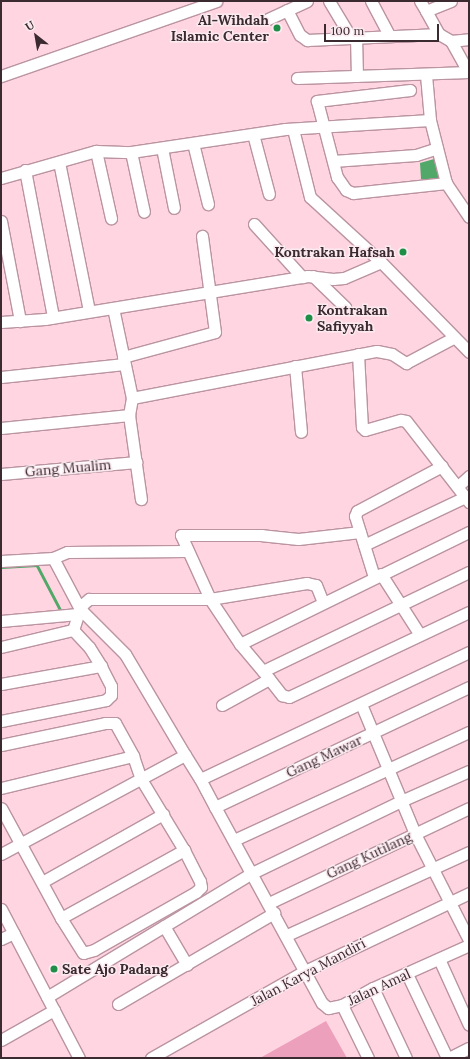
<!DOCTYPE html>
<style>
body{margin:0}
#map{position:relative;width:470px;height:1059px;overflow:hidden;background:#ffd5e2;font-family:Lora,serif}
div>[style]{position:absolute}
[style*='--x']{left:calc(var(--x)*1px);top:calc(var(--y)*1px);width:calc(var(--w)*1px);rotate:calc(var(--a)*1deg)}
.green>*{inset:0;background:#eda0bb}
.water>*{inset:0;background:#51a868}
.stream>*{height:2.5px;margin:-1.25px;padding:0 1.25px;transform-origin:1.25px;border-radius:1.25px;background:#51a868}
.roads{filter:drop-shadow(1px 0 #ba94a0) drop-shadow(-1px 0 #ba94a0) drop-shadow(0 1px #ba94a0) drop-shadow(0 -1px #ba94a0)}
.minor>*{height:11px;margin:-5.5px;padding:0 5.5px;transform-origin:5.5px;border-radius:5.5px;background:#fff}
.dots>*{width:11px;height:11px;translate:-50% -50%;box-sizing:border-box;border:2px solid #fbeaef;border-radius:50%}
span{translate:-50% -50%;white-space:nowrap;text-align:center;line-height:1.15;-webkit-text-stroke:3px #fbeaef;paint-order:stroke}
.poi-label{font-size:14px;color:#3b2b30;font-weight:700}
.right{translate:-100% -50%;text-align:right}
.left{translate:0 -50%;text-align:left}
.street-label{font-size:14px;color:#3b2b30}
.frame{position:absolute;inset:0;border:2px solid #3b2b30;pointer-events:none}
.north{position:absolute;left:16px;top:16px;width:40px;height:40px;-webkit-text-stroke:3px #fbeaef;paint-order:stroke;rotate:329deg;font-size:11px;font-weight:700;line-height:16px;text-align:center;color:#3b2b30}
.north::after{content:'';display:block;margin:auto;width:14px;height:18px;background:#3b2b30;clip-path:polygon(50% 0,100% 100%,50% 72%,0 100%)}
.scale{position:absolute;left:324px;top:24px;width:115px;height:18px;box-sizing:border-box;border:2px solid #3b2b30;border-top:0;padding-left:5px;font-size:12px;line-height:14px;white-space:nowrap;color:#3b2b30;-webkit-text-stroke:3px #fbeaef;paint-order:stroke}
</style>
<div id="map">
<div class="green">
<i style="clip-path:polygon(326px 1021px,347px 1058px,260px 1058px)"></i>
</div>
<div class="water">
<i style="clip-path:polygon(434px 159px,439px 179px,421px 179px,420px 163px)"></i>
</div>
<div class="stream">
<i style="--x:1;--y:567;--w:36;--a:-3"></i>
<i style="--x:37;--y:565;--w:52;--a:62.4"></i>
</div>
<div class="roads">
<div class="minor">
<i style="--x:329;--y:1;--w:41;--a:59"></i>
<i style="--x:371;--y:1;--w:38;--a:62"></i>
<i style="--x:420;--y:1;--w:12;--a:59"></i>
<i style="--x:426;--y:11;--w:27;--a:-22"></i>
<i style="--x:287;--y:10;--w:28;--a:63"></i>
<i style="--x:300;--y:35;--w:9;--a:36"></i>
<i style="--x:307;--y:40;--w:132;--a:-2.6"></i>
<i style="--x:439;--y:34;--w:14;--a:30"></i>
<i style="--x:451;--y:41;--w:35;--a:61"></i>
<i style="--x:426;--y:11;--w:26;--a:61"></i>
<i style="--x:268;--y:19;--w:43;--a:-24.8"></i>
<i style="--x:356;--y:36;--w:40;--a:88.6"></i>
<i style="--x:451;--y:41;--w:18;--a:-6"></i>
<i style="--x:426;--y:75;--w:45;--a:84.9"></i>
<i style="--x:430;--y:120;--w:65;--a:75.7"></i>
<i style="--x:446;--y:183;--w:41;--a:55.9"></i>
<i style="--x:1;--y:76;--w:228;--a:-19.2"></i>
<i style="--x:297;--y:78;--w:172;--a:-2"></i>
<i style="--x:410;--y:90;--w:94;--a:173.3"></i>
<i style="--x:317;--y:101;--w:79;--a:75.3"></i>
<i style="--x:337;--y:177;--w:16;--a:55"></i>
<i style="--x:346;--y:190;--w:8;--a:23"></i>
<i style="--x:353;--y:193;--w:94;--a:-6.1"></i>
<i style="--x:293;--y:129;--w:70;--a:76"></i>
<i style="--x:310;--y:197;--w:96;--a:42.5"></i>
<i style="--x:381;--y:262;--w:126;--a:45.6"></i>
<i style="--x:253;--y:134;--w:62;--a:75.1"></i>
<i style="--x:193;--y:143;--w:63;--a:76.2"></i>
<i style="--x:162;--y:148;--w:61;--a:78.7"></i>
<i style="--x:96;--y:151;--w:69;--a:77.4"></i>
<i style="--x:131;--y:152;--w:61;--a:77.8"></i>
<i style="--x:333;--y:161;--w:83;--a:-4.1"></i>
<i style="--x:416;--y:155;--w:22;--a:-18"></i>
<i style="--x:59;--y:162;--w:152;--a:78.6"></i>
<i style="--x:25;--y:170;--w:150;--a:79.2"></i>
<i style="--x:1;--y:178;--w:99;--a:-15.9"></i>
<i style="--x:96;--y:151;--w:35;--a:2"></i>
<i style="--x:131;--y:152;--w:156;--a:-8.5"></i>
<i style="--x:285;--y:129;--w:145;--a:-3.6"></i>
<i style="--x:1;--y:221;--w:102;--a:79.2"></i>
<i style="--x:254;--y:224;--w:72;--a:47.8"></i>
<i style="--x:313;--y:276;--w:45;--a:44.1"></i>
<i style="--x:1;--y:322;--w:44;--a:-3.9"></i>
<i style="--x:45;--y:319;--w:266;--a:-9.3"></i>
<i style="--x:308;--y:276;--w:25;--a:7"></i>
<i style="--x:333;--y:279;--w:11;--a:-5"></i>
<i style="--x:344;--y:278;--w:40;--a:-23.4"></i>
<i style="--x:358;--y:354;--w:73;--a:86.9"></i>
<i style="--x:362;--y:427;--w:4;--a:45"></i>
<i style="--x:365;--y:430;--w:37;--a:-16"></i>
<i style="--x:401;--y:420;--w:5;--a:11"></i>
<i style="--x:406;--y:421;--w:103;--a:52.1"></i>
<i style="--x:123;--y:357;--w:95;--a:-15.2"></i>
<i style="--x:215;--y:332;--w:97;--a:-97.7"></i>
<i style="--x:295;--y:366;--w:66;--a:84.8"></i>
<i style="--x:1;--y:377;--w:124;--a:-6"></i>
<i style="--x:132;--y:398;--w:249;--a:-10.9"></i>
<i style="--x:377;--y:351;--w:15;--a:11"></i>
<i style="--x:392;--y:354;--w:17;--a:33"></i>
<i style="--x:406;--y:363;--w:53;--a:-28"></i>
<i style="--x:129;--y:415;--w:85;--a:81.9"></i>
<i style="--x:1;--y:428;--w:129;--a:-5.8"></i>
<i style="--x:129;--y:415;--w:17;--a:-80"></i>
<i style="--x:132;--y:398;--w:92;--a:-101.9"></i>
<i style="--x:1;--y:474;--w:136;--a:-5.1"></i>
<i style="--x:458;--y:486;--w:15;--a:-42"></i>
<i style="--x:360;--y:532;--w:62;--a:173.6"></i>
<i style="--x:298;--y:539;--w:36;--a:-174"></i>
<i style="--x:262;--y:535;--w:81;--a:180"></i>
<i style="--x:181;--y:535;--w:70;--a:65.6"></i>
<i style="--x:210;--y:599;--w:54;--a:56.3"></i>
<i style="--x:240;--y:644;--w:35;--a:50"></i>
<i style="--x:263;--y:671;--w:229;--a:-25.7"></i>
<i style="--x:364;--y:545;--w:112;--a:-25.4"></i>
<i style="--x:1;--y:561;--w:52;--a:-3.3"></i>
<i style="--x:53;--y:558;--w:15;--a:-23"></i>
<i style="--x:67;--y:552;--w:120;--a:-0.5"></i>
<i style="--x:381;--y:574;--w:72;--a:57.4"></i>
<i style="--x:374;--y:577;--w:64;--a:-107.3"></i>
<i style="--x:355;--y:516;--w:5;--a:-68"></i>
<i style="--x:357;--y:511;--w:96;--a:-27.9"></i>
<i style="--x:1;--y:621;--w:77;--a:-5.2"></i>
<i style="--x:240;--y:644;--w:255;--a:-26.1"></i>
<i style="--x:1;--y:647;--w:74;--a:-13.3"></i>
<i style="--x:469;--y:652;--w:297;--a:154.7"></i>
<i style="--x:200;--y:779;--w:32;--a:62"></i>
<i style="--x:215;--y:807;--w:281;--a:-25.3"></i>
<i style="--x:263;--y:671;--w:31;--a:52"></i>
<i style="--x:282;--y:695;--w:7;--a:16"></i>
<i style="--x:289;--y:697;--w:199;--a:-25.3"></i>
<i style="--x:1;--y:684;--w:102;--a:-10.2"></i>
<i style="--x:361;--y:704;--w:141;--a:67.4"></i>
<i style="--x:415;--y:834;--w:119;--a:63"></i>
<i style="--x:222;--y:705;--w:54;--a:-29"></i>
<i style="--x:1;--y:721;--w:107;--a:-11.3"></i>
<i style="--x:106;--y:700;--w:7;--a:-45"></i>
<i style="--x:111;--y:695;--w:9;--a:-90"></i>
<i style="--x:111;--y:686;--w:22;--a:-117"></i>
<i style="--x:101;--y:666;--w:22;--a:-122"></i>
<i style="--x:89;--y:647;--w:23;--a:-133"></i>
<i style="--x:73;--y:630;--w:22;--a:-72"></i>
<i style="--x:80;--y:609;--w:58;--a:-117.9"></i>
<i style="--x:1;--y:745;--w:106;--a:-11.9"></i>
<i style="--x:105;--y:723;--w:10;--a:0"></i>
<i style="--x:115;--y:723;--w:38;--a:61"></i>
<i style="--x:133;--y:756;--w:24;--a:71"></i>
<i style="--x:141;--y:779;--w:83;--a:58.8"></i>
<i style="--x:184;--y:850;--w:35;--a:63"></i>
<i style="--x:200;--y:881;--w:6;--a:81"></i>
<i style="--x:201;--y:887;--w:7;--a:135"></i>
<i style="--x:196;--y:892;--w:117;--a:150.4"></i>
<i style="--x:94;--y:950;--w:11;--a:165"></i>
<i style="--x:83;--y:953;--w:41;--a:-122.2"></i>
<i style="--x:61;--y:918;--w:125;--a:-118.6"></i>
<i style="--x:185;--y:755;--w:117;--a:-120.7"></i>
<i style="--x:125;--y:654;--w:64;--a:-135"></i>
<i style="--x:80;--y:609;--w:6;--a:-59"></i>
<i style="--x:83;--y:604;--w:8;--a:-40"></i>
<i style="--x:89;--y:599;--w:121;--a:0"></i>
<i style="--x:210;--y:599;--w:98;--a:-9.4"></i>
<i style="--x:307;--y:583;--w:9;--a:13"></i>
<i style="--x:316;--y:585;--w:18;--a:68"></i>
<i style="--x:1;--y:788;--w:136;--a:-13.6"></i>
<i style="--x:215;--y:807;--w:223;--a:61.4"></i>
<i style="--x:322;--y:1003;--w:8;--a:40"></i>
<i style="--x:328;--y:1008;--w:14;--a:-12"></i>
<i style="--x:342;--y:1005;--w:35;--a:-29"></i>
<i style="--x:373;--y:988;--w:105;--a:-24.1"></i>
<i style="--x:234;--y:840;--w:259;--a:-24.7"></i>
<i style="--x:1;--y:854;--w:209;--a:-28.3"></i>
<i style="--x:185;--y:755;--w:28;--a:58"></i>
<i style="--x:42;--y:882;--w:139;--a:-29.3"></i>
<i style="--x:269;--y:903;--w:221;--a:-25.4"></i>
<i style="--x:1;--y:909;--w:168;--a:62.4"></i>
<i style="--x:61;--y:918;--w:141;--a:-28.9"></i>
<i style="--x:164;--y:926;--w:45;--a:59.5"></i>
<i style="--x:287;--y:935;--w:200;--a:-24.5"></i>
<i style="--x:1;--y:939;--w:14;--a:-25"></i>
<i style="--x:439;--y:959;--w:72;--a:65.6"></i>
<i style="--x:407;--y:974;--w:93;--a:64.5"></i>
<i style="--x:373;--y:988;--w:77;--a:64.8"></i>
<i style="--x:47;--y:997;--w:240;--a:-31.2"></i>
<i style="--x:252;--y:873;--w:165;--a:-25.8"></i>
<i style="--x:401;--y:801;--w:74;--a:-23.8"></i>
<i style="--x:118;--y:1004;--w:181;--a:-30.3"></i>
<i style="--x:342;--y:1005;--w:59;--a:63.9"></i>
<i style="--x:1;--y:1040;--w:61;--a:-29.5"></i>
<i style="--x:151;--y:1058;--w:177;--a:-29.5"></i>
<i style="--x:305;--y:971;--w:182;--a:-25.4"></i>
<i style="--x:449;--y:1058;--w:22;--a:-27"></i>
</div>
</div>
<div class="dots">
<i style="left:277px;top:28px;background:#1f8e47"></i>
<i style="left:403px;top:252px;background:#1f8e47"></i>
<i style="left:309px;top:318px;background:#1f8e47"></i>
<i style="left:54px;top:969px;background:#1f8e47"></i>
</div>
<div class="poi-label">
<span class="right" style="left:269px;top:28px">Al-Wihdah<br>Islamic Center</span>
<span class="right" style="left:395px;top:252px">Kontrakan Hafsah</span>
<span class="left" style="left:317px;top:318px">Kontrakan<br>Safiyyah</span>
<span class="left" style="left:62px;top:969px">Sate Ajo Padang</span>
</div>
<div class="street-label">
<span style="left:68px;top:468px;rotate:-5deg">Gang Mualim</span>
<span style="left:324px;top:756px;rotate:-25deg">Gang Mawar</span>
<span style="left:369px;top:855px;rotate:-25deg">Gang Kutilang</span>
<span style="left:308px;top:972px;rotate:-28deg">Jalan Karya Mandiri</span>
<span style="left:379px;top:987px;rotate:-25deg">Jalan Amal</span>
</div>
<div class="frame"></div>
<div class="north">U</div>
<div class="scale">100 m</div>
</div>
